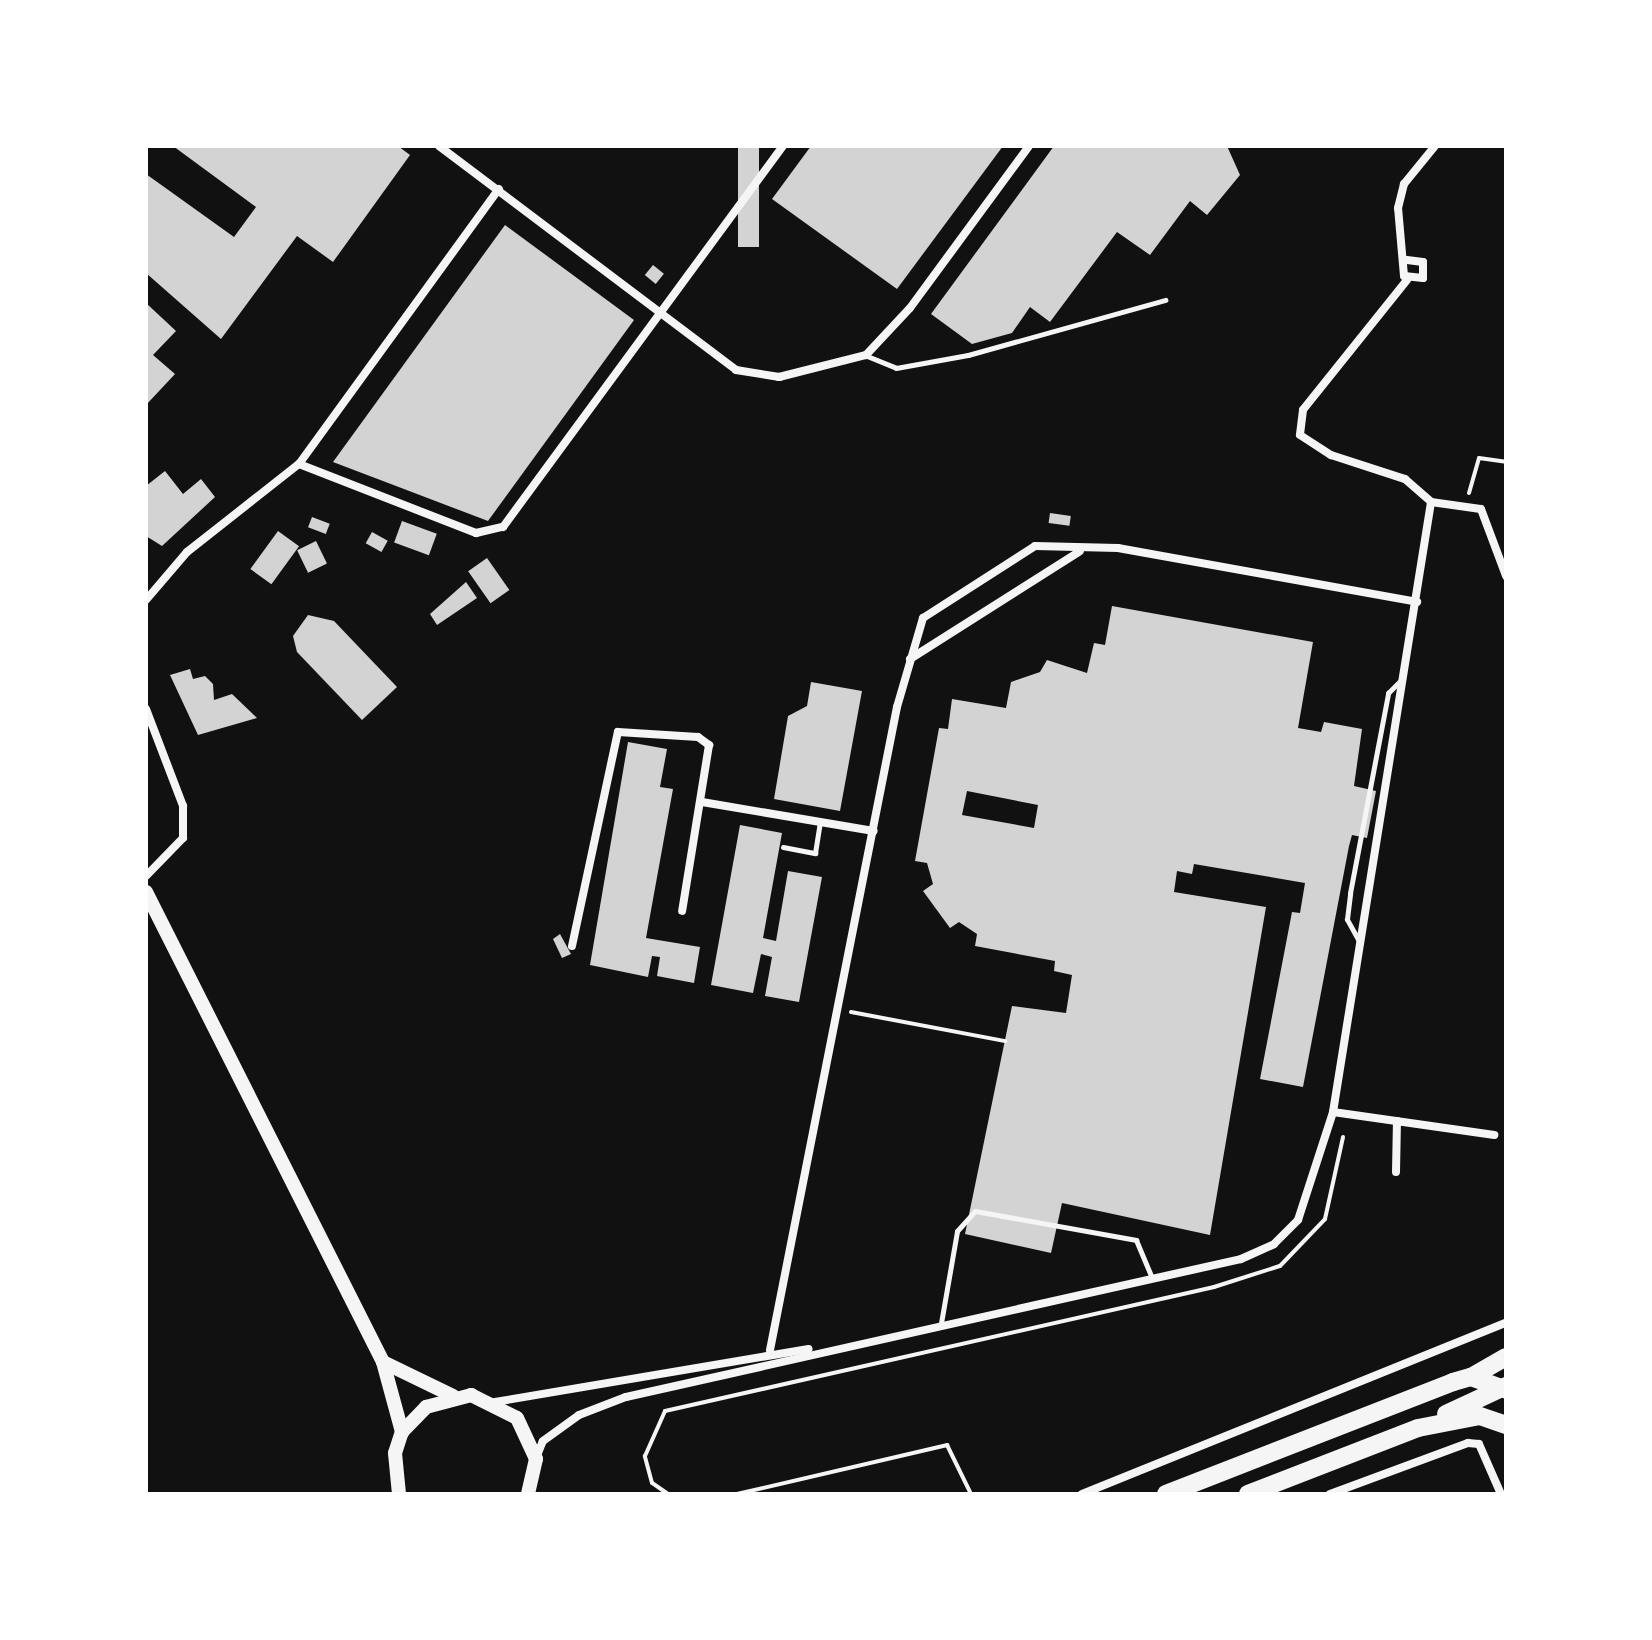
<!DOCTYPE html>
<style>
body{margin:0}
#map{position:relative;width:1652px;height:1640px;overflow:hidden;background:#111;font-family:"Exo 2",sans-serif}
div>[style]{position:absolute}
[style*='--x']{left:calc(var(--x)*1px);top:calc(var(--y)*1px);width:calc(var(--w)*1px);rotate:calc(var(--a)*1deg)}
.building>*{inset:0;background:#d3d3d3;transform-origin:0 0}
.path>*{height:4px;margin:-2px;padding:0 2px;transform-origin:2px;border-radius:2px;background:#f5f5f5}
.service>*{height:5px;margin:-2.5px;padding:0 2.5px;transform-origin:2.5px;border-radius:2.5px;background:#f5f5f5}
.minor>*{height:8px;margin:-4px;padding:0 4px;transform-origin:4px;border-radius:4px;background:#f5f5f5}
.tertiary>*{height:14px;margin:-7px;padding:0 7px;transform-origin:7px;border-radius:7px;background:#f5f5f5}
.primary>*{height:18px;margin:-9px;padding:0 9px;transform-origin:9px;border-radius:9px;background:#f5f5f5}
span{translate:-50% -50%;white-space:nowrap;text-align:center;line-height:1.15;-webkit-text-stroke:6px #fff;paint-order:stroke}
.frame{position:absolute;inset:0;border:148px solid #fff;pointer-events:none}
</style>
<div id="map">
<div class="building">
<i style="clip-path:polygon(173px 146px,398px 146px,410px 155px,333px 262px,297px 236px,221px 339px,146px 273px,146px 174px,234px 237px,256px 207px)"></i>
<i style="left:738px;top:146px;width:21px;height:101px"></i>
<i style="clip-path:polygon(811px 146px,1003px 146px,897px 289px,772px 199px)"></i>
<i style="clip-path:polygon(1054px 146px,1227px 146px,1240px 175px,1207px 215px,1190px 201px,1150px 255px,1117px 232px,1050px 322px,1030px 307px,1012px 333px,972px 344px,931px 314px)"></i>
<i style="clip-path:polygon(505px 225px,634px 320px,488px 521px,333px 462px)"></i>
<i style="left:653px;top:265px;width:14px;height:13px;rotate:39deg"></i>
<i style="clip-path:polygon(146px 303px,176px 331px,153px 355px,175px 374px,146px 405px)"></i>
<i style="clip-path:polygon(165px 471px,183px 494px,201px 479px,215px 497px,162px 546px,146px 536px,146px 486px)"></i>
<i style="left:1050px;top:513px;width:21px;height:10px;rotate:8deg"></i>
<i style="left:312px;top:517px;width:19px;height:11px;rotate:21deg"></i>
<i style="left:402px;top:521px;width:37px;height:23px;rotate:20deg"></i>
<i style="left:278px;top:531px;width:26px;height:47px;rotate:36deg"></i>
<i style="left:372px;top:532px;width:18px;height:13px;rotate:29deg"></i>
<i style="left:316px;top:541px;width:25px;height:21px;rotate:64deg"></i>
<i style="left:487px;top:558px;width:39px;height:23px;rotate:55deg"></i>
<i style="clip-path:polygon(466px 582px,477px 598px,437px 625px,430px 614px)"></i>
<i style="clip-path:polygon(evenodd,1112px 606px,1313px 642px,1298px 728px,1321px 732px,1324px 722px,1362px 729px,1354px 786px,1376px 791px,1367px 838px,1352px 835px,1349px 846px,1303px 1087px,1260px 1079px,1292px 912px,1300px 913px,1305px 883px,1194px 864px,1192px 874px,1177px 871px,1174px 892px,1266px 907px,1210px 1235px,1062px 1203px,1051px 1253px,965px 1234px,1012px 1006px,1066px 1013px,1072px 975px,1054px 971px,1055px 961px,975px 946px,977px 934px,959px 922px,950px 928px,923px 891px,933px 884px,927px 863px,915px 861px,939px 728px,948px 729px,952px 699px,1006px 708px,1011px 682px,1040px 672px,1047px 660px,1087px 673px,1094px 643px,1105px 645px,1112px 606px,967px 791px,1038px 805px,1034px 828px,962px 815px,967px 791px)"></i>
<i style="clip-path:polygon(308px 615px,334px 621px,397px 687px,362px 720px,297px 652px,293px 636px)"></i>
<i style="clip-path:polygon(190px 669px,193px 679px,205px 676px,213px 684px,214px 700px,232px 694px,257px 718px,198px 735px,170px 675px)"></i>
<i style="clip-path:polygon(811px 682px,862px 691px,840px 811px,774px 799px,788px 716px,807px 706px)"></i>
<i style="clip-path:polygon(628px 742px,667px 749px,660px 787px,673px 789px,646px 938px,700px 947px,694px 983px,657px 976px,660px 957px,652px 956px,648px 977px,590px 965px)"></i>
<i style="clip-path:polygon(740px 825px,782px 833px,763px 938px,776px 941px,788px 871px,822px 877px,799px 1002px,765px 996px,772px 957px,761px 954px,753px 993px,711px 985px)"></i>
<i style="clip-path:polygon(560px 934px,571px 954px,562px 958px,553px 939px)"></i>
</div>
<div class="path">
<i style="--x:1469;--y:493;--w:36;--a:-74"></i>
<i style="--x:1479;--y:458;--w:27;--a:8"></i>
<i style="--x:851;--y:1012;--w:157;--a:10.7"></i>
<i style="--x:668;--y:1494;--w:19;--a:-145"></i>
<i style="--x:652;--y:1483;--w:28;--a:-105"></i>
<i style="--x:645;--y:1456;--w:49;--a:-66"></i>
<i style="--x:665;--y:1411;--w:563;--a:-12.73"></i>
<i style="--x:1214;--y:1287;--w:69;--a:-17.7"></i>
<i style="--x:1280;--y:1266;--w:65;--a:-46.2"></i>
<i style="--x:1325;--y:1219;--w:84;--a:-77.6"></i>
<i style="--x:737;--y:1494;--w:216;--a:-13.1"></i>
<i style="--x:947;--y:1445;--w:55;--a:63.9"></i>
</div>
<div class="service">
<i style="--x:867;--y:356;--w:31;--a:22"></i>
<i style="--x:896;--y:368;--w:73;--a:-10.2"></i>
<i style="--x:968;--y:355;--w:205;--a:-15.6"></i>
<i style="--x:783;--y:847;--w:33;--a:11"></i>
<i style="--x:815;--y:853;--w:30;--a:-81"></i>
<i style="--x:1359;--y:941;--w:25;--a:-119"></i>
<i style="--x:1347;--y:919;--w:26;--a:-83"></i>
<i style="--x:1350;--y:893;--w:204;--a:-79.2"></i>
<i style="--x:1388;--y:693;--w:18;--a:-45"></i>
<i style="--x:941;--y:1323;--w:93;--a:-80.1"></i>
<i style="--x:957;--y:1231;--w:27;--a:-48"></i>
<i style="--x:975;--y:1211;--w:164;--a:10.2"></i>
<i style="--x:1136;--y:1240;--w:41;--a:67.2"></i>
</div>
<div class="minor">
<i style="--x:439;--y:146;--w:372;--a:37"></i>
<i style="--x:736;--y:370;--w:44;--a:9.2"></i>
<i style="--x:779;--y:377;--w:90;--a:-14.2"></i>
<i style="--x:866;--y:355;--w:64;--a:-46.9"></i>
<i style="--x:910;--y:308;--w:201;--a:-53.7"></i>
<i style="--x:1407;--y:260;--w:16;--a:7"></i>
<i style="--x:1423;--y:262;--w:16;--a:90"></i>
<i style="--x:1423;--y:278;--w:19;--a:-174"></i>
<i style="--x:1404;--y:276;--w:68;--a:-95"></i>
<i style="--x:1398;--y:208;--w:25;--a:-76"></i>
<i style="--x:1404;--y:184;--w:49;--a:-50.8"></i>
<i style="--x:1407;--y:280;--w:166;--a:128.7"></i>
<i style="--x:1303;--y:410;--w:25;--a:97"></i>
<i style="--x:1300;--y:435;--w:37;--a:33"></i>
<i style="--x:1331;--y:455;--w:78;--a:18"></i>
<i style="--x:1405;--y:479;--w:35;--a:41"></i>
<i style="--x:1431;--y:502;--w:50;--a:8"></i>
<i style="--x:1481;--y:509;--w:72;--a:69.5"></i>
<i style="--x:299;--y:464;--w:190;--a:21.3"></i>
<i style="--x:476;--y:533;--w:28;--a:-13"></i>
<i style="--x:503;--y:527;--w:473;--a:-53.7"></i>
<i style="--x:146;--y:600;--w:63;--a:-49.5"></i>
<i style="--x:187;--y:552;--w:142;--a:-38.2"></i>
<i style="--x:299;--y:464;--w:340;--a:-54"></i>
<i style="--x:910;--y:659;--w:201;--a:-32.4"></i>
<i style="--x:146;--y:709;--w:104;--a:69.1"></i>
<i style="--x:183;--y:806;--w:32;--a:90"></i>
<i style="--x:183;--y:838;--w:53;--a:134.2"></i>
<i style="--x:702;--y:802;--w:174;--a:9.6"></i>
<i style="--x:572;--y:946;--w:219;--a:-77.9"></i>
<i style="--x:618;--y:732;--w:80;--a:3.6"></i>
<i style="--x:698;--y:737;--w:14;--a:36"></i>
<i style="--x:709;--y:745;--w:168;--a:99.2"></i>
<i style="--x:1333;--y:1112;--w:163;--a:8.1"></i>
<i style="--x:1396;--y:1172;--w:51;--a:-88.9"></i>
<i style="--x:770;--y:1350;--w:655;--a:-78.83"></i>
<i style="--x:897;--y:707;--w:93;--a:-73.7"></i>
<i style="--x:923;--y:618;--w:133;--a:-32.7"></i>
<i style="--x:1035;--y:546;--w:83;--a:1.4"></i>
<i style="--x:1118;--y:548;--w:304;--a:10.2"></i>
<i style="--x:495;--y:1402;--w:318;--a:-9.6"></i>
<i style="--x:536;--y:1458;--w:18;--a:-68"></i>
<i style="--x:543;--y:1441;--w:44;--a:-35.8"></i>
<i style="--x:579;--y:1415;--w:50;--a:-21"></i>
<i style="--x:626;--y:1397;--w:630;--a:-12.65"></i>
<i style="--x:1241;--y:1259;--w:36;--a:-24"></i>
<i style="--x:1274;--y:1244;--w:34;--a:-45"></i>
<i style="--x:1298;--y:1220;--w:114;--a:-72"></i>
<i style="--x:1333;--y:1112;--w:618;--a:-80.87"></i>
<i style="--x:1082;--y:1494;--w:457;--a:-22"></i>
<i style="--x:1330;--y:1494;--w:147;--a:-20.3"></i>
<i style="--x:1468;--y:1443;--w:11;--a:5"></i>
<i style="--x:1479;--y:1444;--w:55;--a:66.3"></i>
</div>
<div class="tertiary">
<i style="--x:146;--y:892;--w:526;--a:63.24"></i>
<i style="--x:383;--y:1362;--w:73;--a:74.8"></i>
<i style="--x:383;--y:1362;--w:78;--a:25.9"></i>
<i style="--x:399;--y:1494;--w:41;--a:-95.6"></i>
<i style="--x:395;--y:1453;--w:22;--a:-72"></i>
<i style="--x:402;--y:1432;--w:35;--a:-46"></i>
<i style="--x:426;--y:1407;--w:47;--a:-14.9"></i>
<i style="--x:471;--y:1395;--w:51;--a:26.6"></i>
<i style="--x:517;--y:1418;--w:45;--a:65.1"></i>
<i style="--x:536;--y:1459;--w:36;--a:103"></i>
</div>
<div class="primary">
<i style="--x:1471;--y:1377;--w:40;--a:-29.7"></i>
<i style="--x:1446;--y:1414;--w:66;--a:-25"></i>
<i style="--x:1166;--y:1494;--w:308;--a:-21.3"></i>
<i style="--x:1453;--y:1382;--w:19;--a:-16"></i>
<i style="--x:1471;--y:1377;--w:37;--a:20"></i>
<i style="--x:1248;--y:1494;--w:182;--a:-21.2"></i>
<i style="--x:1418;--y:1428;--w:63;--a:-11"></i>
<i style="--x:1480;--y:1416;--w:28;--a:19"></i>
</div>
<div class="frame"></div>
</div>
